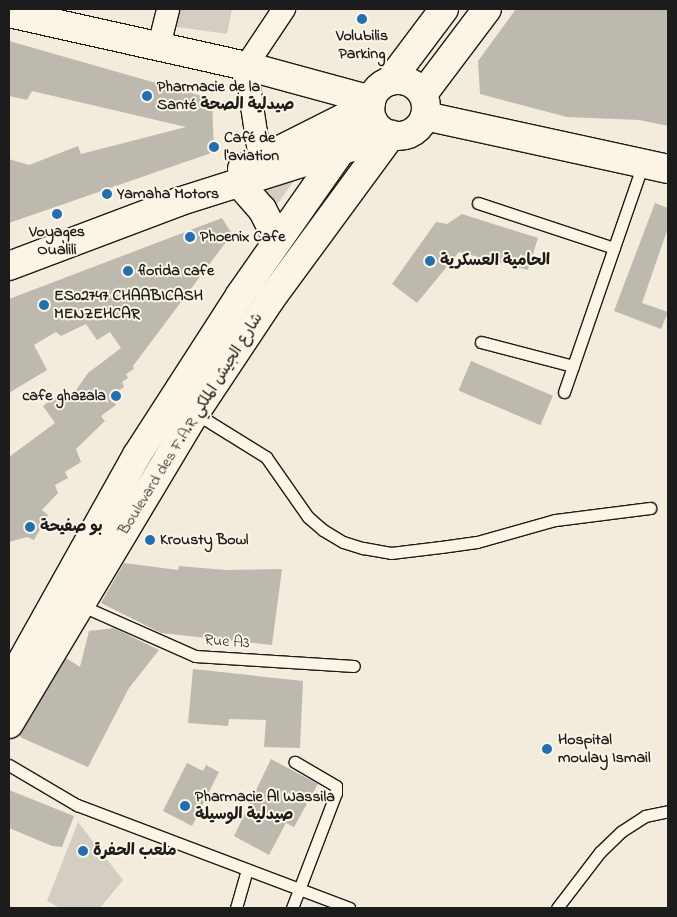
<!DOCTYPE html>
<meta charset="utf-8">
<style>
body{margin:0}
#map{position:relative;width:677px;height:917px;overflow:hidden;background:#f3ecdd;font-family:"Indie Flower","Playpen Sans Arabic",sans-serif}
div>[style]{position:absolute}
[style*='--x']{left:calc(var(--x)*1px);top:calc(var(--y)*1px);width:calc(var(--w)*1px);rotate:calc(var(--a)*1deg)}
.green>*{inset:0;background:#d3cec1}
.building>*{inset:0;background:#beb9ae;transform-origin:0 0}
.roads{filter:drop-shadow(1px 0 #1c1c1c) drop-shadow(-1px 0 #1c1c1c) drop-shadow(0 1px #1c1c1c) drop-shadow(0 -1px #1c1c1c)}
.service>*{height:11px;margin:-5.5px;padding:0 5.5px;transform-origin:5.5px;border-radius:5.5px;background:#fcf5e5}
.minor>*{height:22px;margin:-11px;padding:0 11px;transform-origin:11px;border-radius:11px;background:#fcf5e5}
.tertiary>*{height:28px;margin:-14px;padding:0 14px;transform-origin:14px;border-radius:14px;background:#fcf5e5}
.secondary>*{height:28px;margin:-14px;padding:0 14px;transform-origin:14px;border-radius:14px;background:#fcf5e5}
.primary>*{height:28px;margin:-14px;padding:0 14px;transform-origin:14px;border-radius:14px;background:#fcf5e5}
.primary>.ring{margin:-14px;padding:0;box-sizing:content-box;background:none;border:28px solid #fcf5e5;border-radius:50%}
.dots>*{width:14px;height:14px;translate:-50% -50%;box-sizing:border-box;border:2px solid #fcf5e5;border-radius:50%}
span{translate:-50% -50%;white-space:nowrap;text-align:center;line-height:1.15;-webkit-text-stroke:4px #fcf5e5;paint-order:stroke}
.poi-label{font-size:16px;color:#1c1c1c;font-weight:700}
.left{translate:0 -50%;text-align:left}
.right{translate:-100% -50%;text-align:right}
.street-label{font-size:16px;color:#1c1c1c}
.frame{position:absolute;inset:0;border:10px solid #1c1c1c;pointer-events:none}
</style>
<div id="map">
<div class="green">
<i style="clip-path:polygon(175px 9px,232px 9px,227px 34px,170px 26px)"></i>
<i style="clip-path:polygon(296px 178px,276px 206px,263px 189px)"></i>
<i style="clip-path:polygon(78px 822px,123px 880px,100px 908px,60px 908px,47px 901px)"></i>
</div>
<div class="building">
<i style="clip-path:polygon(516px 9px,668px 9px,668px 126px,639px 120px,567px 117px,480px 94px,478px 61px)"></i>
<i style="clip-path:polygon(9px 41px,212px 99px,214px 152px,9px 223px,9px 159px,29px 165px,78px 146px,81px 154px,186px 127px,32px 91px,27px 100px,9px 96px)"></i>
<i style="clip-path:polygon(655px 203px,668px 208px,668px 228px,642px 303px,668px 312px,661px 329px,614px 311px)"></i>
<i style="clip-path:polygon(462px 214px,538px 238px,528px 270px,459px 252px,417px 303px,392px 284px,436px 222px,447px 224px)"></i>
<i style="clip-path:polygon(222px 218px,232px 234px,133px 366px,134px 369px,126px 374px,128px 378px,122px 382px,124px 387px,118px 391px,119px 396px,112px 399px,116px 405px,101px 416px,105px 421px,76px 449px,81px 462px,65px 472px,68px 478px,55px 485px,58px 493px,42px 510px,48px 515px,34px 540px,27px 537px,9px 542px,9px 457px,55px 423px,43px 406px,66px 389px,72px 396px,88px 373px,121px 348px,110px 332px,97px 340px,86px 324px,61px 336px,56px 332px,34px 345px,47px 370px,9px 393px,9px 299px)"></i>
<i style="left:471px;top:361px;width:89px;height:32px;rotate:23deg"></i>
<i style="clip-path:polygon(124px 563px,178px 570px,179px 566px,226px 570px,282px 569px,272px 645px,161px 633px,101px 603px)"></i>
<i style="clip-path:polygon(114px 628px,159px 650px,129px 688px,88px 767px,22px 738px,19px 735px,66px 658px,80px 667px,89px 631px)"></i>
<i style="clip-path:polygon(193px 669px,303px 681px,300px 748px,264px 747px,266px 720px,229px 719px,228px 726px,188px 723px)"></i>
<i style="clip-path:polygon(271px 759px,318px 784px,294px 827px,286px 823px,269px 855px,234px 836px)"></i>
<i style="clip-path:polygon(187px 763px,203px 771px,206px 765px,219px 772px,192px 826px,163px 811px)"></i>
<i style="clip-path:polygon(9px 790px,74px 816px,62px 847px,52px 846px,9px 828px)"></i>
</div>
<div class="roads">
<div class="service">
<i style="--x:478;--y:203;--w:143;--a:18.3"></i>
<i style="--x:481;--y:342;--w:95;--a:14.6"></i>
<i style="--x:564;--y:392;--w:241;--a:-70.9"></i>
<i style="--x:195;--y:413;--w:84;--a:31.8"></i>
<i style="--x:266;--y:457;--w:73;--a:55"></i>
<i style="--x:308;--y:517;--w:20;--a:41"></i>
<i style="--x:323;--y:530;--w:23;--a:31"></i>
<i style="--x:343;--y:542;--w:21;--a:17"></i>
<i style="--x:363;--y:548;--w:28;--a:10"></i>
<i style="--x:391;--y:553;--w:50;--a:-6.8"></i>
<i style="--x:441;--y:547;--w:36;--a:-8"></i>
<i style="--x:477;--y:542;--w:81;--a:-15.8"></i>
<i style="--x:555;--y:520;--w:96;--a:-7.2"></i>
<i style="--x:80;--y:605;--w:126;--a:23.9"></i>
<i style="--x:195;--y:656;--w:159;--a:3.6"></i>
<i style="--x:9;--y:765;--w:79;--a:30.5"></i>
<i style="--x:77;--y:805;--w:291;--a:20.7"></i>
<i style="--x:236;--y:908;--w:40;--a:-74"></i>
<i style="--x:292;--y:908;--w:123;--a:-69.1"></i>
<i style="--x:336;--y:793;--w:7;--a:-90"></i>
<i style="--x:336;--y:786;--w:48;--a:-149.7"></i>
<i style="--x:557;--y:908;--w:71;--a:-52.5"></i>
<i style="--x:600;--y:852;--w:30;--a:-44"></i>
<i style="--x:622;--y:831;--w:27;--a:-33"></i>
<i style="--x:645;--y:816;--w:24;--a:-12"></i>
</div>
<div class="minor">
<i style="--x:159;--y:46;--w:38;--a:-76"></i>
<i style="--x:260;--y:159;--w:94;--a:-98.6"></i>
<i style="--x:246;--y:66;--w:69;--a:-56.3"></i>
</div>
<div class="tertiary">
<i style="--x:242;--y:169;--w:144;--a:-26.7"></i>
<i style="--x:9;--y:266;--w:181;--a:-20.7"></i>
<i style="--x:178;--y:202;--w:223;--a:-17.5"></i>
</div>
<div class="secondary">
<i style="--x:9;--y:13;--w:243;--a:12.6"></i>
<i style="--x:246;--y:66;--w:130;--a:15.2"></i>
<i style="--x:425;--y:116;--w:249;--a:12.3"></i>
</div>
<div class="primary">
<i class="ring" style="left:370px;top:80px;width:28px;height:28px"></i>
<i style="--x:390;--y:81;--w:90;--a:-53.1"></i>
<i style="--x:423;--y:94;--w:106;--a:-53"></i>
<i style="--x:239;--y:183;--w:35;--a:49"></i>
<i style="--x:262;--y:209;--w:35;--a:63"></i>
<i style="--x:9;--y:684;--w:262;--a:-60.8"></i>
<i style="--x:137;--y:455;--w:190;--a:-57.2"></i>
<i style="--x:240;--y:295;--w:227;--a:-55"></i>
<i style="--x:9;--y:724;--w:362;--a:-59.1"></i>
<i style="--x:195;--y:413;--w:136;--a:-56.4"></i>
<i style="--x:270;--y:300;--w:205;--a:-53.7"></i>
</div>
</div>
<div class="dots">
<i style="left:362px;top:19px;background:#1f6fb2"></i>
<i style="left:147px;top:96px;background:#1f6fb2"></i>
<i style="left:214px;top:147px;background:#1f6fb2"></i>
<i style="left:107px;top:194px;background:#1f6fb2"></i>
<i style="left:57px;top:214px;background:#1f6fb2"></i>
<i style="left:190px;top:237px;background:#1f6fb2"></i>
<i style="left:430px;top:261px;background:#1f6fb2"></i>
<i style="left:128px;top:271px;background:#1f6fb2"></i>
<i style="left:44px;top:305px;background:#1f6fb2"></i>
<i style="left:116px;top:396px;background:#1f6fb2"></i>
<i style="left:30px;top:527px;background:#1f6fb2"></i>
<i style="left:150px;top:540px;background:#1f6fb2"></i>
<i style="left:547px;top:749px;background:#1f6fb2"></i>
<i style="left:185px;top:806px;background:#1f6fb2"></i>
<i style="left:83px;top:851px;background:#1f6fb2"></i>
</div>
<div class="poi-label">
<span style="left:362px;top:45px">Volubilis<br>Parking</span>
<span class="left" style="left:157px;top:96px">Pharmacie de la<br>Santé صيدلية الصحة</span>
<span class="left" style="left:224px;top:147px">Café de<br>l'aviation</span>
<span class="left" style="left:117px;top:194px">Yamaha Motors</span>
<span style="left:57px;top:241px">Voyages<br>Oualili</span>
<span class="left" style="left:200px;top:237px">Phoenix Cafe</span>
<span class="left" style="left:440px;top:261px">الحامية العسكرية</span>
<span class="left" style="left:138px;top:271px">florida cafe</span>
<span class="left" style="left:54px;top:305px">ES02747 CHAABICASH<br>MENZEHCAR</span>
<span class="right" style="left:106px;top:396px">cafe ghazala</span>
<span class="left" style="left:40px;top:527px">بو صفيحة</span>
<span class="left" style="left:160px;top:540px">Krousty Bowl</span>
<span class="left" style="left:558px;top:749px">Hospital<br>moulay Ismail</span>
<span class="left" style="left:195px;top:806px">Pharmacie Al Wassila<br>صيدلية الوسيلة</span>
<span class="left" style="left:93px;top:851px">ملعب الحفرة</span>
</div>
<div class="street-label">
<span style="left:191px;top:424px;rotate:-58deg">Boulevard des F.A.R شارع الجيش الملكي</span>
<span style="left:227px;top:642px;rotate:4deg">Rue A3</span>
</div>
<div class="frame"></div>
</div>
